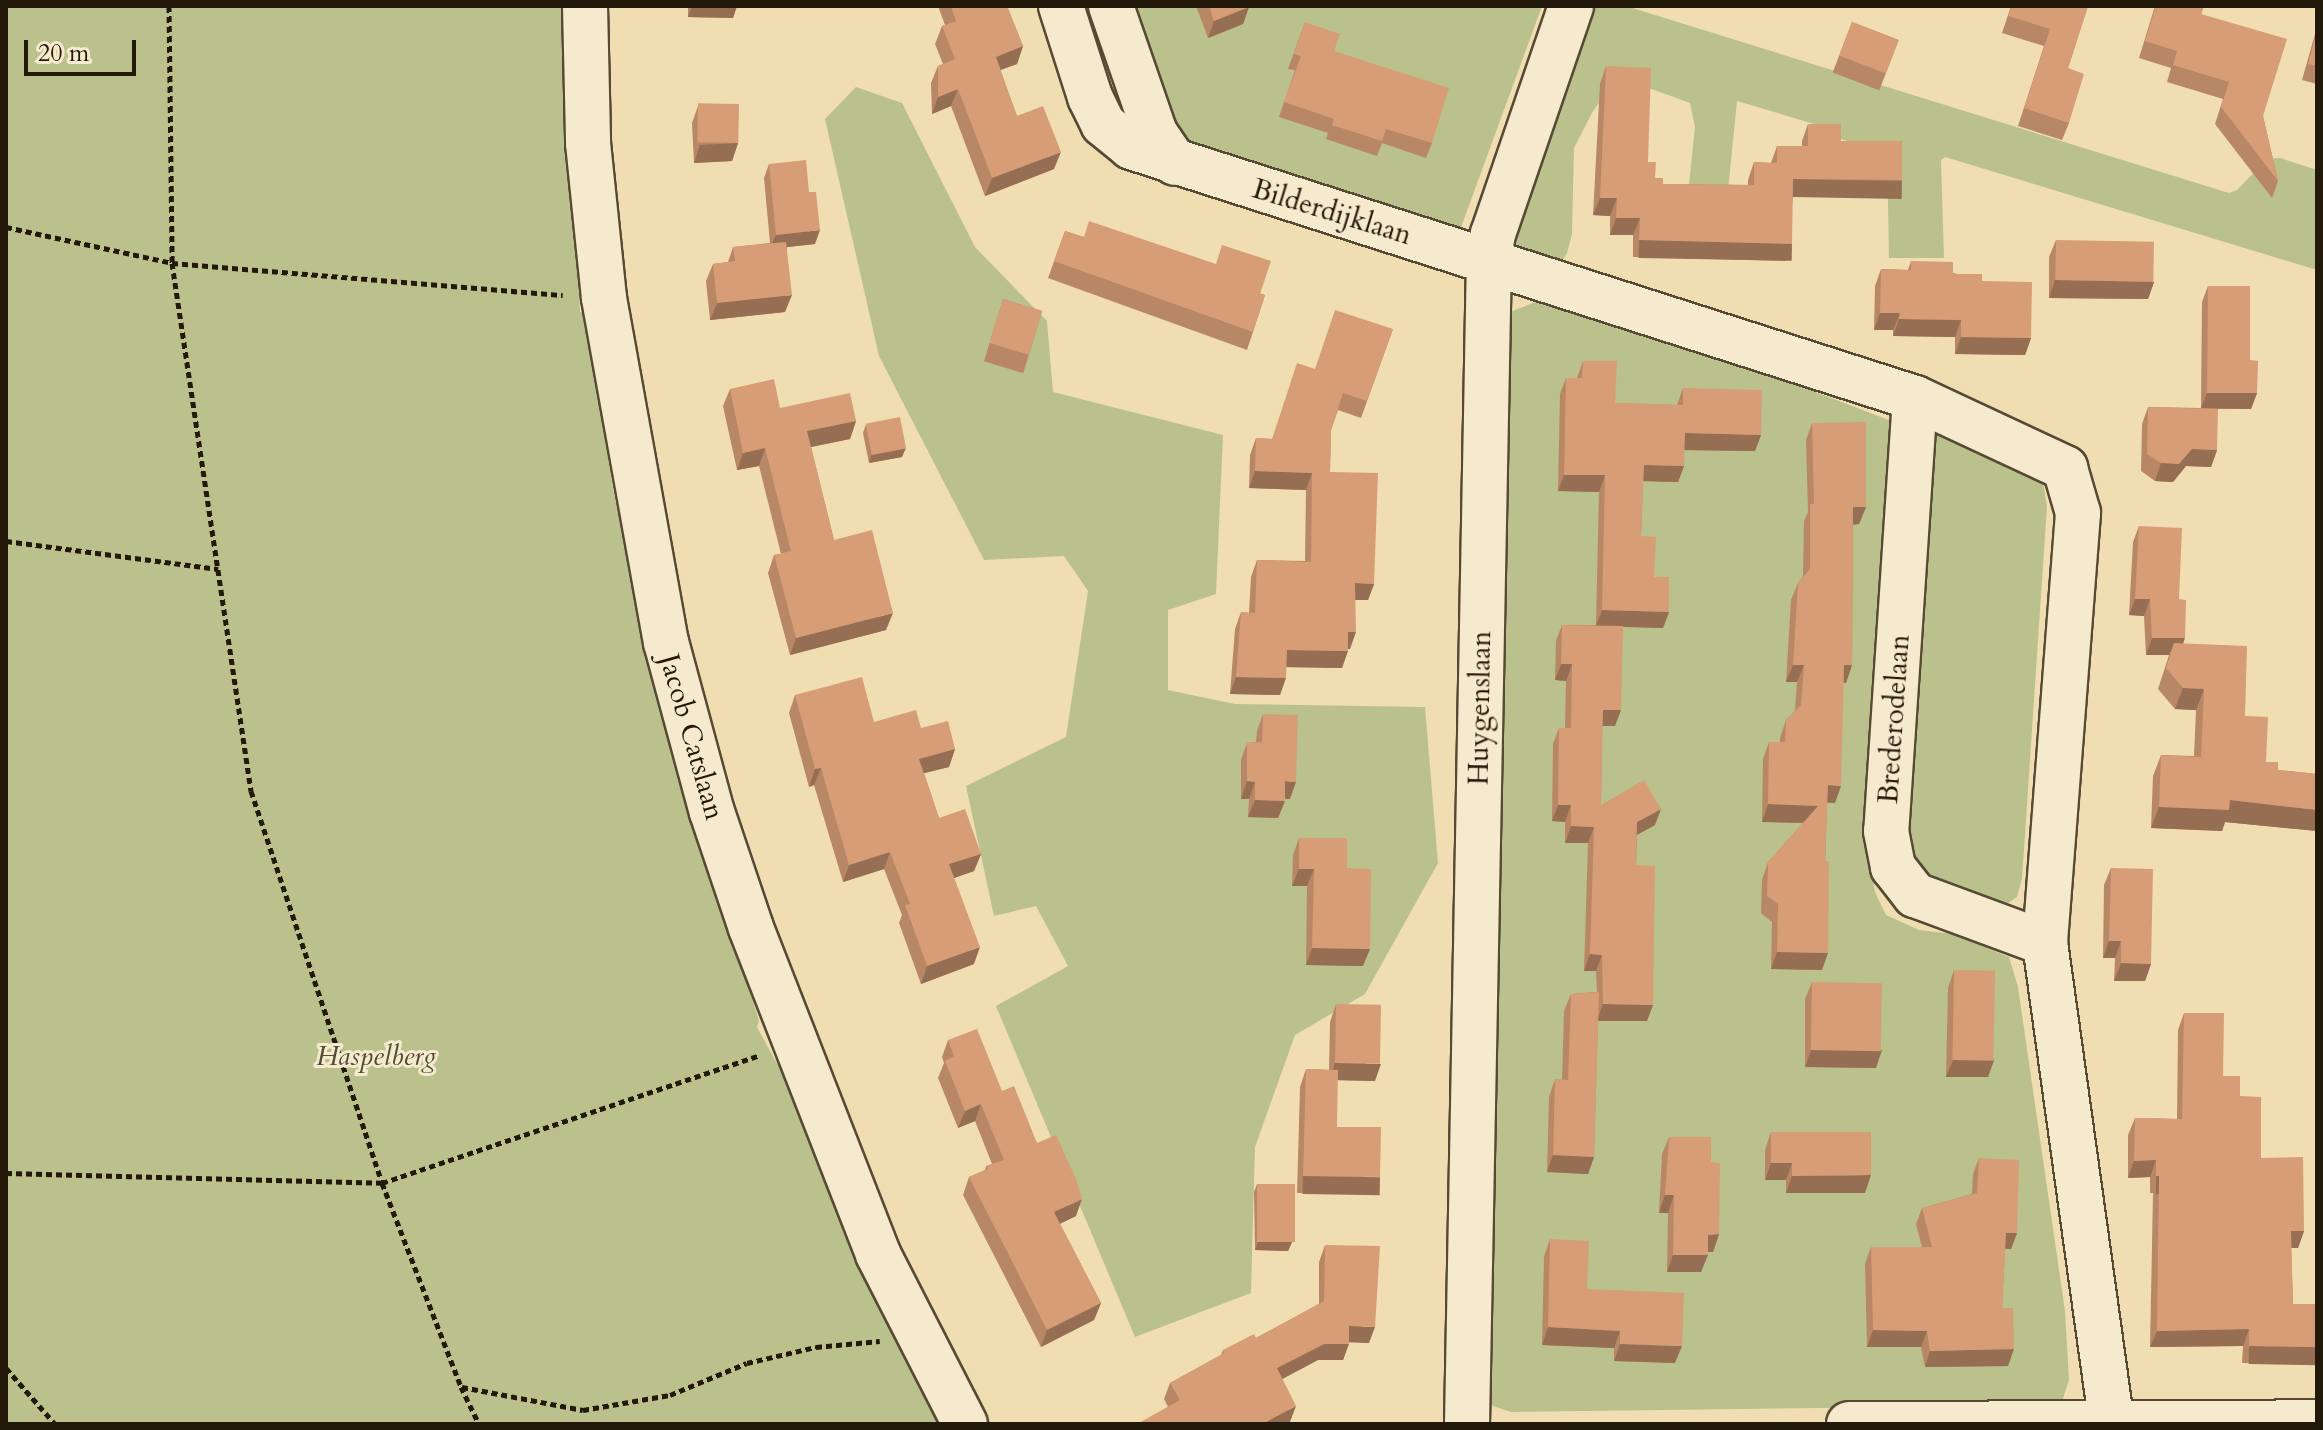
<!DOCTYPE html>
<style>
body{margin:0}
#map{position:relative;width:2323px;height:1430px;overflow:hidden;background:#f0deb2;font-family:Cardo,serif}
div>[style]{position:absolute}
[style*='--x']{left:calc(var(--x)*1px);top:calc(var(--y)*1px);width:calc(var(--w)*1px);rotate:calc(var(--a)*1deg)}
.green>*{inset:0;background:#bac18c}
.path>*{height:5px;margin-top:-2.5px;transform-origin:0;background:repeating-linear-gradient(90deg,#23190b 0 6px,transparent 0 10px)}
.roads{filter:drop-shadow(2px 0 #564a35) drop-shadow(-2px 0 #564a35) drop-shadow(0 2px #564a35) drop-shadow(0 -2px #564a35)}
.minor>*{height:44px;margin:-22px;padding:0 22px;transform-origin:22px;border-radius:22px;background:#f5eacd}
.wall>*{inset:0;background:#b88765;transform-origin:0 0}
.shaded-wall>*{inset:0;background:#966e53;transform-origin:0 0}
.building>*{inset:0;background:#d69d76;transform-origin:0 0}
span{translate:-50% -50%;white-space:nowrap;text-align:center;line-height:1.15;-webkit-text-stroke:6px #f5eacd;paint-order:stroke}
.street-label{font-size:28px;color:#23190b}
.park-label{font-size:28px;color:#504b32;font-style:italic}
.frame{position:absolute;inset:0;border:8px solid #23190b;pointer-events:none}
.scale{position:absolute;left:24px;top:40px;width:112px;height:36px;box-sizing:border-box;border:4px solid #23190b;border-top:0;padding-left:10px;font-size:24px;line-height:28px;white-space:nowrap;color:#23190b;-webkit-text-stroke:6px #f5eacd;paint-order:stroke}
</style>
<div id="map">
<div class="green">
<i style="clip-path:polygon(6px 6px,570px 6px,582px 271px,578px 271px,580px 312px,584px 312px,614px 494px,656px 676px,759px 1021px,757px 1027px,777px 1064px,783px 1062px,896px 1329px,891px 1331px,901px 1348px,908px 1348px,946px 1424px,6px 1424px)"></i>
<i style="clip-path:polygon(1123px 6px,1542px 6px,1456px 241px,1196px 154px,1169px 118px)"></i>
<i style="clip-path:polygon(1581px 6px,1626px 6px,2229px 193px,2237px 190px,2267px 159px,2280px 158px,2317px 170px,2317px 270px,1945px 157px,1941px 160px,1944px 258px,1889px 258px,1887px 148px,1859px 145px,1841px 139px,1834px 130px,1737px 101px,1727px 201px,1688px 194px,1695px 127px,1690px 103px,1621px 78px,1614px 81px,1592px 113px,1574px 148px,1572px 234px,1567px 253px,1556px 272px,1503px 254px)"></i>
<i style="clip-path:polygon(856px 87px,902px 103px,975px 247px,1047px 321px,1053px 392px,1223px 435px,1216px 594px,1168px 610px,1168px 690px,1235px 704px,1425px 707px,1438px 863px,1365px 994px,1295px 1035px,1255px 1147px,1251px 1293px,1135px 1337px,996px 1006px,1068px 966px,1036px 906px,994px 916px,966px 786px,1066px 737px,1088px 591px,1064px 556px,984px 560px,879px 356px,825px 119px)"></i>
<i style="clip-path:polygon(1543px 299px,1616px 316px,1894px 422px,1869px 855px,1875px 892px,1886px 915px,1919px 930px,1953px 934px,2009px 957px,2018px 987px,2065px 1311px,2069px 1380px,2061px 1405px,1511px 1412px,1493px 1406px,1481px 1388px,1510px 312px)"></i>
<i style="clip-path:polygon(1933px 434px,1994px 453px,2042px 477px,2047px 506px,2022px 879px,2017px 897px,1996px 911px,1927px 892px,1901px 843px)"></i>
</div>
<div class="path">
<i style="--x:169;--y:6;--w:257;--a:89.3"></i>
<i style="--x:172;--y:263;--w:534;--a:81.49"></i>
<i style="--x:251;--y:791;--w:413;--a:71.5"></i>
<i style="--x:382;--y:1183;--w:219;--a:68.8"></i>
<i style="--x:461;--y:1387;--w:41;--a:64.1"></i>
<i style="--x:6;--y:227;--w:170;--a:12.2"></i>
<i style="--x:172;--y:263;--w:392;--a:4.7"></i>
<i style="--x:6;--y:541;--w:214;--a:7.5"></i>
<i style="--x:6;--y:1173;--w:376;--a:1.5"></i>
<i style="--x:382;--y:1183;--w:399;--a:-18.7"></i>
<i style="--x:6;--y:1368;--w:74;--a:48.8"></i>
<i style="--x:462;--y:1387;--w:123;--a:10.8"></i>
<i style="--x:583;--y:1410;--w:88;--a:-9.8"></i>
<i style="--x:670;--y:1395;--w:83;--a:-22.6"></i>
<i style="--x:747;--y:1363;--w:71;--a:-13.1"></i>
<i style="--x:816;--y:1347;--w:64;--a:-5.4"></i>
</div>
<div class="roads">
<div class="minor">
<i style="--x:585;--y:6;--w:137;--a:88.7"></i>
<i style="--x:588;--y:143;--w:156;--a:84.1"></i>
<i style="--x:604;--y:298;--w:350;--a:79.8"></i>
<i style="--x:666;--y:642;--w:176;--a:74.9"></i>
<i style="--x:712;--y:812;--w:122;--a:71.4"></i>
<i style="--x:751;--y:928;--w:350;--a:68.7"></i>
<i style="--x:878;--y:1254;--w:191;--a:62.9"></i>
<i style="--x:1061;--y:6;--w:96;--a:72.3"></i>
<i style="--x:1090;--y:97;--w:30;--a:64"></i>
<i style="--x:1103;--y:124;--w:36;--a:39"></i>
<i style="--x:1131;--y:147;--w:823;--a:17.75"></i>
<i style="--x:1915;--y:398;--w:166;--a:25"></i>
<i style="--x:2065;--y:468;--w:47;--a:73.9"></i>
<i style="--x:2078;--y:513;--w:431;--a:94.4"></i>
<i style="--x:2045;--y:943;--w:486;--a:82.1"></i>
<i style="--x:1111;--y:6;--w:134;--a:70.9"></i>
<i style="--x:1155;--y:133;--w:36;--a:56"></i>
<i style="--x:1915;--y:398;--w:434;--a:93.8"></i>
<i style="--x:1886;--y:831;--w:37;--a:79"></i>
<i style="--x:1893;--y:867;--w:36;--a:52"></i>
<i style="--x:1915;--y:895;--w:139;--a:20.3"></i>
<i style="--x:1467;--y:1424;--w:1163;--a:-88.92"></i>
<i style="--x:1489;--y:261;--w:27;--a:-82"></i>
<i style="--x:1493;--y:234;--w:241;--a:-71.1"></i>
<i style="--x:1849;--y:1424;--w:468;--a:-0.2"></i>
</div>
</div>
<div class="wall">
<i style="clip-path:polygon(688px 6px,737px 6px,733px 18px,688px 17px)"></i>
<i style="clip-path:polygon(938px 6px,1007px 6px,1023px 46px,1017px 64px,1000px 70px,1017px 116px,1054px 169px,985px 196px,951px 106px,932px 114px,931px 83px,938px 66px,943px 64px,935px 44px,942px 26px,945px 25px)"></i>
<i style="clip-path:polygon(1196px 6px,1249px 6px,1243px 24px,1208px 38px)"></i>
<i style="clip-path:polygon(2011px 6px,2088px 6px,2068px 68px,2069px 123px,2062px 140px,2018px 126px,2044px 46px,2002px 33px)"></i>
<i style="clip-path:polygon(2155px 6px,2204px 6px,2201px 14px,2263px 116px,2278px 181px,2272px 198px,2215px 124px,2223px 99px,2167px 82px,2171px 68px,2139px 58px)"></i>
<i style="clip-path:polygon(1305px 22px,1334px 51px,1432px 143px,1426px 158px,1382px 143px,1377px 156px,1326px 139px,1328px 133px,1279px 117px,1295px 70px,1288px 69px)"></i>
<i style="left:1852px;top:22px;width:50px;height:54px;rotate:21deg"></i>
<i style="clip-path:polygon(2317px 27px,2317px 84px,2302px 80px)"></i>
<i style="clip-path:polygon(1606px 66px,1655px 178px,1663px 184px,1748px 185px,1748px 180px,1754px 162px,1771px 163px,1777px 146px,1802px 146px,1802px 141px,1808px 124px,1841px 141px,1902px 180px,1896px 197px,1793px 196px,1786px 261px,1633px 257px,1633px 235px,1610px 235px,1610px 216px,1593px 215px,1600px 84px)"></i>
<i style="clip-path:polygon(698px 106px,738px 143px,732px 161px,694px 163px,692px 123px)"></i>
<i style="clip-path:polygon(769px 164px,815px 244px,787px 247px,785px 312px,710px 320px,706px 281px,713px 264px,728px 262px,733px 247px,770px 243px,764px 178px)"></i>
<i style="clip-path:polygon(1065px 231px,1265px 295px,1247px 350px,1048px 278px)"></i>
<i style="clip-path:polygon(2056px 240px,2154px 282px,2148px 299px,2049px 298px,2049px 257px)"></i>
<i style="clip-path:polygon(1911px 261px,1982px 281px,2031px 338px,2025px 355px,1955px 354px,1955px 337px,1893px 336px,1893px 330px,1874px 330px,1875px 286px,1881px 269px,1908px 270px)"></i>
<i style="clip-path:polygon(2208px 286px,2250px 360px,2257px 393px,2251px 409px,2209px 409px,2217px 450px,2211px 467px,2186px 466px,2173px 482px,2155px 481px,2141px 471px,2142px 424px,2148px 407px,2201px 408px,2202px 302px)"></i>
<i style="left:1003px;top:299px;width:41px;height:65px;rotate:17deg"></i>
<i style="clip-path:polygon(1393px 329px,1361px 418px,1338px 410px,1331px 430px,1330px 472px,1374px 584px,1368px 600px,1355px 600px,1350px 649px,1348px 649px,1342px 668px,1286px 667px,1280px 695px,1230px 694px,1235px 629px,1241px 612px,1249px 613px,1251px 577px,1257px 560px,1305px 561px,1306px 490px,1249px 488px,1250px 455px,1256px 438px,1272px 439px,1315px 369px)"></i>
<i style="clip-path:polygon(1583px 361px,1615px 403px,1677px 405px,1683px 388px,1761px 435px,1755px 451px,1684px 450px,1684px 466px,1678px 482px,1643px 481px,1641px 536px,1654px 577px,1669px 612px,1663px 628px,1623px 627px,1615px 726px,1602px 726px,1601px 805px,1655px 825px,1637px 835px,1636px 865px,1647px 1021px,1598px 1021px,1594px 1157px,1588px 1174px,1547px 1172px,1549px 1097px,1555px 1079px,1562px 1080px,1564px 1011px,1571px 994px,1597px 992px,1596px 971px,1584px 971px,1588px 843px,1565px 843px,1565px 822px,1552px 821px,1553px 744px,1559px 728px,1565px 728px,1566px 681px,1555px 680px,1556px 641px,1562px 625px,1596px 625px,1599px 492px,1558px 491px,1560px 394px,1566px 378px,1577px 378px)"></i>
<i style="clip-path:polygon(730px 389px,780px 408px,856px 421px,850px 439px,811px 447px,834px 540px,886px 630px,790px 655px,768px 573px,774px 555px,781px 554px,759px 466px,737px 470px,723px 406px)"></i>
<i style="clip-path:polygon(1812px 423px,1866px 507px,1859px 524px,1853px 525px,1852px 665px,1846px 683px,1843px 682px,1835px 803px,1827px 803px,1822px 970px,1771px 969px,1772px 922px,1761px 913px,1762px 880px,1768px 862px,1803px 823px,1762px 822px,1763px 759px,1769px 742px,1780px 742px,1780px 738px,1786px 720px,1795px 711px,1797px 682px,1786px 682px,1791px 600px,1798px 583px,1803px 576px,1804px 521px,1808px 512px,1806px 440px)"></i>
<i style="clip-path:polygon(866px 424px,902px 457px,869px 463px,863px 433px)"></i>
<i style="clip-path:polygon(2139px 526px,2179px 599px,2183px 643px,2245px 716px,2266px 762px,2278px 770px,2317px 774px,2317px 831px,2225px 822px,2222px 831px,2151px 828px,2153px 776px,2161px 755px,2194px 756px,2196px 710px,2175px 709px,2158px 689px,2169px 655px,2146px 655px,2144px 616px,2129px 615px,2133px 542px)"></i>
<i style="clip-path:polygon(795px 695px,874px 722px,921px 728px,955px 749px,949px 767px,924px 773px,939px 818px,981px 854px,974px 871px,954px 878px,974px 964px,921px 984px,899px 923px,902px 915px,884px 869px,843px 882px,814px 785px,809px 787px,789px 713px)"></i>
<i style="clip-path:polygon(1263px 714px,1290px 799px,1285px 799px,1278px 818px,1248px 817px,1249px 799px,1241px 799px,1241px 760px,1247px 743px,1256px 742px,1257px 731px)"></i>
<i style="clip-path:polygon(1299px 838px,1347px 868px,1363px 966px,1306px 965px,1307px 886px,1292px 886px,1293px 855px)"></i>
<i style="clip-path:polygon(2111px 868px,2151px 964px,2145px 981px,2114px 981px,2115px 958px,2103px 958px,2104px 885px)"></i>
<i style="clip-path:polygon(1954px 970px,1994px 1060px,1988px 1077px,1946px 1077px,1948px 988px)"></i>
<i style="clip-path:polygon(1812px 982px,1876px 1068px,1805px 1067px,1805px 999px)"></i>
<i style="clip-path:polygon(1336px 1004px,1375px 1081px,1337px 1080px,1337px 1127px,1374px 1194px,1297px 1193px,1300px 1087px,1306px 1069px,1329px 1070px,1330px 1022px)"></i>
<i style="clip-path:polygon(2184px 1013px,2223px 1076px,2240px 1096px,2261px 1158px,2304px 1231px,2298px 1248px,2291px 1248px,2293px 1304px,2317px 1304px,2317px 1364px,2242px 1363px,2243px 1346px,2150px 1347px,2153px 1193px,2150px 1193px,2150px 1177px,2128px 1178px,2128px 1135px,2135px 1118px,2177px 1119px,2178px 1030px)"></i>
<i style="clip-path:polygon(948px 1040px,1002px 1091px,1037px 1143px,1076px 1216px,1060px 1224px,1101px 1303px,1094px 1320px,1041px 1347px,963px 1195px,969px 1177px,985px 1170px,986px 1166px,992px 1164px,975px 1121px,958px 1128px,938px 1078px,944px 1063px,942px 1057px)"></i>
<i style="clip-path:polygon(1771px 1132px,1865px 1193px,1786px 1193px,1786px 1180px,1765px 1180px,1765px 1150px)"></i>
<i style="clip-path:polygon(1669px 1137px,1711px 1162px,1719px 1234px,1713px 1252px,1708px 1252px,1701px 1272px,1667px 1272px,1668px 1213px,1659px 1213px,1662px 1154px)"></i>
<i style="clip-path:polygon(1979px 1158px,2017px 1233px,2011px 1249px,2005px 1249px,2002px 1308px,2008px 1366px,1925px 1367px,1921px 1347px,1867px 1347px,1865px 1264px,1871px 1247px,1922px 1247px,1916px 1224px,1922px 1208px,1972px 1194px,1973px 1174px)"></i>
<i style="clip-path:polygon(1257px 1184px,1292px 1242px,1288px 1251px,1255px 1250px,1254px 1192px)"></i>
<i style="clip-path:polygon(1550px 1239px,1587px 1289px,1675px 1363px,1614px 1361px,1614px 1348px,1542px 1345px,1544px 1257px)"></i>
<i style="clip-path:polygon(1325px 1245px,1369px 1343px,1349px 1342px,1343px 1360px,1318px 1360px,1282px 1379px,1290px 1422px,1168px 1407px,1164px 1399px,1170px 1383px,1221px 1355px,1223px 1350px,1256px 1338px,1319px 1304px,1319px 1262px)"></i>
</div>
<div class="shaded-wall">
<i style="clip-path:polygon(692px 6px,737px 6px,733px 18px,688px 17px)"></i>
<i style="clip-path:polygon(1249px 7px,1243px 24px,1208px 38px,1214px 21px)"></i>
<i style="clip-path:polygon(1023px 46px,1017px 64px,989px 74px,996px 57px)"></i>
<i style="clip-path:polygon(958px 89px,951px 106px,932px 114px,938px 97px)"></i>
<i style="clip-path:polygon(738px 143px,732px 161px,694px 163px,700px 145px)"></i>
<i style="clip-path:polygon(1061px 152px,1054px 169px,985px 196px,992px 178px)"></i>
<i style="left:1793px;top:179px;width:109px;height:18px;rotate:1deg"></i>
<i style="clip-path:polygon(1600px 198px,1617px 198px,1610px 216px,1593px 215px)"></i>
<i style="clip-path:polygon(1616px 218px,1640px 218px,1633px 235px,1610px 235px)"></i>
<i style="clip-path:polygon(820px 230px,815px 244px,770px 249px,776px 235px)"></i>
<i style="left:1639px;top:240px;width:153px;height:18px;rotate:1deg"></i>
<i style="clip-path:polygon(2055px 280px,2154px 282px,2148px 299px,2049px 298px)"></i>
<i style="clip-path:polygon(792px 295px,785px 312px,710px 320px,717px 303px)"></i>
<i style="clip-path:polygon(1880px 313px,1900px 313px,1893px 330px,1874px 330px)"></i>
<i style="clip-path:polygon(1899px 319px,1961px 320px,1955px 337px,1893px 336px)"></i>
<i style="clip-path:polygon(1961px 337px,2031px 338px,2025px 355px,1955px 354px)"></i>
<i style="clip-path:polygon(2207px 393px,2257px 393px,2251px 409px,2201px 408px)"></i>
<i style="clip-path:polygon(856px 421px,850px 439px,801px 449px,807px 431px)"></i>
<i style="clip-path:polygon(1685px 433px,1761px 435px,1755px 451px,1679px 450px)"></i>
<i style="clip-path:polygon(765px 448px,759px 466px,737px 470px,743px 453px)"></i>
<i style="clip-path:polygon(906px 448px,902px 457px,869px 463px,872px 454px)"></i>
<i style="clip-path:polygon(2192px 449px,2217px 450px,2211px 467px,2186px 466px,2173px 482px,2155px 481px,2161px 463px)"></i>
<i style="clip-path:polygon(1644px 465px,1684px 466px,1678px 482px,1638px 481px)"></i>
<i style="clip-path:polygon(1255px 471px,1312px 473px,1306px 490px,1249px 488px)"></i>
<i style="clip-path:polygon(1564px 475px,1605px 475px,1599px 492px,1558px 491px)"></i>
<i style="clip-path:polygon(1853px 507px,1866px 507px,1859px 524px,1846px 525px)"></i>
<i style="clip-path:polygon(1355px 583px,1374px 584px,1368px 600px,1349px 600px)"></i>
<i style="clip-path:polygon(2135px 599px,2150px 599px,2144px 616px,2129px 615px)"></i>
<i style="clip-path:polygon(1602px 610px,1669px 612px,1663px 628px,1596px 626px)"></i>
<i style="clip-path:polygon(893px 613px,886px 630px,790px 655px,796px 638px)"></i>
<i style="clip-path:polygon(1348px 632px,1356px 632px,1350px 649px,1342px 649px)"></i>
<i style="clip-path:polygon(2152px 638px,2185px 638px,2179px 655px,2174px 643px,2169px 655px,2146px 655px)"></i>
<i style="clip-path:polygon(1287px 650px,1348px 651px,1342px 668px,1280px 667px)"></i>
<i style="clip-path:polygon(1561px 664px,1572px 664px,1566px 681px,1555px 680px)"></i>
<i style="clip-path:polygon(1793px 665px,1804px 665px,1797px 682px,1786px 682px)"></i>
<i style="clip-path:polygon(1844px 665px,1852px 665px,1846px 683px,1838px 682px)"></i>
<i style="clip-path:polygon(1236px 677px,1286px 678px,1280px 695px,1230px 694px)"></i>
<i style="clip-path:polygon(2183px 688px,2204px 689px,2196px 710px,2175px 709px)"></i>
<i style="clip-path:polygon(1603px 710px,1621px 710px,1615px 726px,1597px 726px)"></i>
<i style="clip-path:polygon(955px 749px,949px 767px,913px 776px,919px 759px)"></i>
<i style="clip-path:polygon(821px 768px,814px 785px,809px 787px,815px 769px)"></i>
<i style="clip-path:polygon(1247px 781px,1255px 782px,1249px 799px,1241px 799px)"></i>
<i style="clip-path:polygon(1285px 781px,1296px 782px,1290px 799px,1279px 799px)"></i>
<i style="clip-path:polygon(1828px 785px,1841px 786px,1835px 803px,1821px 802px)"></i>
<i style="clip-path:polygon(1255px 800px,1285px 801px,1278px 818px,1248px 817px)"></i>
<i style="clip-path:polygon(2230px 800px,2317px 810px,2317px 831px,2225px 822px,2222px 831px,2151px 828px,2159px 807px)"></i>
<i style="clip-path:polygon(1768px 804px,1818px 806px,1811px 823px,1762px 822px)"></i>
<i style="clip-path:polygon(1558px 805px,1571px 805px,1565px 822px,1552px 821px)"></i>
<i style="clip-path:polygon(1661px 809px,1655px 825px,1631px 838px,1637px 822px)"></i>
<i style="clip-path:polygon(1571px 826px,1594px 827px,1588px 843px,1565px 843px)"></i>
<i style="clip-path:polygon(890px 852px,884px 869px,843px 882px,849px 865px)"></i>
<i style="clip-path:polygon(981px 854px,974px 871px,943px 882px,949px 864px)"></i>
<i style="clip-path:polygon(1299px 869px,1314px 869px,1307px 886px,1292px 886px)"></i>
<i style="clip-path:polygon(2109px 941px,2121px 941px,2115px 958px,2103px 958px)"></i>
<i style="clip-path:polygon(980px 947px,974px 964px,921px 984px,927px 966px)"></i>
<i style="clip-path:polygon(1312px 948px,1370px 949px,1363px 966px,1306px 965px)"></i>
<i style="clip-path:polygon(1777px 952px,1828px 953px,1822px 970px,1771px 969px)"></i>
<i style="clip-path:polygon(1590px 954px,1602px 955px,1596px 971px,1584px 971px)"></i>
<i style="clip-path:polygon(2121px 963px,2151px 964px,2145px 981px,2114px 981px)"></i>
<i style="clip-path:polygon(1603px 1004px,1653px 1005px,1647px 1021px,1597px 1021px)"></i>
<i style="clip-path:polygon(1811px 1050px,1882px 1050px,1876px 1068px,1805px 1067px)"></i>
<i style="clip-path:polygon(1953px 1060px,1994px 1060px,1988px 1077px,1946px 1077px)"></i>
<i style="clip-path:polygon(1335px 1063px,1381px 1064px,1375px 1081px,1329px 1080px)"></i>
<i style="clip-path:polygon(981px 1104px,975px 1121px,958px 1128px,965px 1111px)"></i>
<i style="clip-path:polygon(1553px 1155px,1594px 1157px,1588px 1174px,1547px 1172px)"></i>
<i style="clip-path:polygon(2156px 1160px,2150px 1177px,2128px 1178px,2134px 1161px)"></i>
<i style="clip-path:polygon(1771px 1163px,1792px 1163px,1786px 1180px,1765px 1180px)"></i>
<i style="clip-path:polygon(1871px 1175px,1865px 1193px,1786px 1193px,1792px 1176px)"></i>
<i style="left:1303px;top:1176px;width:77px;height:18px;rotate:1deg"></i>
<i style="left:2156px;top:1176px;width:3px;height:18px"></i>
<i style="clip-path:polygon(1665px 1195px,1674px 1195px,1668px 1213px,1659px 1213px)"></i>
<i style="clip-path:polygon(1082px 1199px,1076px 1216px,1048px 1229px,1054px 1212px)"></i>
<i style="clip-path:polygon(2291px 1231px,2304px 1231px,2298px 1248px,2284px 1248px)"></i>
<i style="clip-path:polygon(2006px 1233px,2017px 1233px,2011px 1249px,2000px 1249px)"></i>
<i style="clip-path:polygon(1719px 1234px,1713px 1252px,1702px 1252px,1708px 1235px)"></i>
<i style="clip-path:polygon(1258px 1242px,1292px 1242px,1288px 1251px,1255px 1250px)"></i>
<i style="clip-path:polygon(1673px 1255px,1708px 1255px,1701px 1272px,1667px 1272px)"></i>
<i style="clip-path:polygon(1101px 1303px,1094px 1320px,1041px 1347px,1047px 1330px)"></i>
<i style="clip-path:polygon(1349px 1326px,1375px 1327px,1369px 1343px,1343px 1342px)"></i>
<i style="clip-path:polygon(1548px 1327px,1620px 1331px,1614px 1348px,1542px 1345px)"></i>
<i style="clip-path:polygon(2249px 1329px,2243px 1346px,2150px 1347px,2157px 1331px)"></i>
<i style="clip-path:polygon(1873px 1330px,1927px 1331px,1921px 1347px,1867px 1347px)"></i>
<i style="clip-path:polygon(1324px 1344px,1349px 1344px,1343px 1360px,1318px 1360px,1271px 1385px,1277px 1368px)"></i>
<i style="clip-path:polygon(1620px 1344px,1682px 1346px,1675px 1363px,1614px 1361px)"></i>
<i style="left:2249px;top:1346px;width:68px;height:18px;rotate:1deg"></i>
<i style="clip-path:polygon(2014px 1349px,2008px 1366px,1925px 1367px,1930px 1351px)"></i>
<i style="clip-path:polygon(1296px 1406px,1290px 1422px,1287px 1424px,1262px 1424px)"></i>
</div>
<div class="building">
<i style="clip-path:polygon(951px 6px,1007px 6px,1023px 46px,996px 57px,1017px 116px,1043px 106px,1061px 152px,992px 178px,958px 89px,938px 97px,938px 66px,955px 59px,942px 26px,956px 21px)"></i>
<i style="clip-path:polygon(1209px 6px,1249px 6px,1249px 7px,1214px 21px)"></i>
<i style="clip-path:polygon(2012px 6px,2088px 6px,2068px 68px,2084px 74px,2069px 123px,2024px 108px,2050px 29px,2008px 16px)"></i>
<i style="clip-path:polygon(2156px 6px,2204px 6px,2201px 14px,2287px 39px,2263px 116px,2278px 181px,2221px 107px,2229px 82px,2173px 65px,2177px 51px,2145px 41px)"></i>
<i style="clip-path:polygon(1305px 22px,1340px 34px,1334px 51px,1449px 88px,1432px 143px,1386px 129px,1382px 141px,1332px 125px,1334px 119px,1284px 102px,1301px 56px,1294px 54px)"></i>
<i style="left:1852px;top:22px;width:50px;height:36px;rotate:21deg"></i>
<i style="clip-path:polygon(2317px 30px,2317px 66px,2308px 64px)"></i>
<i style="clip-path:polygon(1606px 66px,1651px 68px,1648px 162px,1656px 162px,1655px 178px,1663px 178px,1663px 184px,1754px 185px,1754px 162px,1777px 163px,1777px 146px,1808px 146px,1808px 124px,1841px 124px,1841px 141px,1902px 141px,1902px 180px,1793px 179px,1792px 244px,1639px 240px,1640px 218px,1616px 218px,1617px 198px,1600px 198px)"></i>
<i style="left:739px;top:104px;width:39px;height:41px;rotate:91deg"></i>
<i style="clip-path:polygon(806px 160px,809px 192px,816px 192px,820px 230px,776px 235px,769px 164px)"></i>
<i style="clip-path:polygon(1089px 221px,1216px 264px,1222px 245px,1271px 261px,1260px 294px,1265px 295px,1253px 332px,1054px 261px,1065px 231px,1084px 237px)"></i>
<i style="left:2056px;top:240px;width:98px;height:40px;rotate:1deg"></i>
<i style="clip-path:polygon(786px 242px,792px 295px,717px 303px,713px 264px,735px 261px,733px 247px)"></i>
<i style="clip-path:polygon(1911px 261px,1953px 262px,1953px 274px,1982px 274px,1982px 281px,2032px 282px,2031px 338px,1961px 337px,1961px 320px,1899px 319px,1900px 313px,1880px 313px,1881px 269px,1911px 270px)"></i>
<i style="clip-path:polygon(2208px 286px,2250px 286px,2250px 360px,2258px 361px,2257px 393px,2207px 393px)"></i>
<i style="left:1003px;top:299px;width:41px;height:46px;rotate:17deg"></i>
<i style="clip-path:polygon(1335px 310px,1393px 329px,1367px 401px,1343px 393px,1331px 430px,1330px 472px,1378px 473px,1374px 584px,1355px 583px,1356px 632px,1348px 632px,1348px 651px,1287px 650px,1286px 678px,1236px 677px,1241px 612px,1255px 613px,1257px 560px,1311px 562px,1312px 473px,1255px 471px,1256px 438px,1272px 439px,1297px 363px,1315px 369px)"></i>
<i style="clip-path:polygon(1583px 361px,1617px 361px,1615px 403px,1683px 405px,1683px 388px,1762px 390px,1761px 435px,1685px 433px,1684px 466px,1644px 465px,1641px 536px,1656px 537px,1654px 577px,1669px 577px,1669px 612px,1602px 610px,1605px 475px,1564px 475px,1566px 378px,1582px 378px)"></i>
<i style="clip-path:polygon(774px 379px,780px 408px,850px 393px,856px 421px,807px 431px,834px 540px,872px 530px,893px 613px,796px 638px,774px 555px,791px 551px,765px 448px,743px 453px,730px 389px)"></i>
<i style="clip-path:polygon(2148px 407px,2218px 409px,2217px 450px,2192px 449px,2179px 464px,2161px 463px,2147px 454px)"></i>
<i style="left:900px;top:417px;width:32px;height:35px;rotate:79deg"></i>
<i style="clip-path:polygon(1866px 422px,1866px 507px,1853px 507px,1852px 665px,1844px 665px,1841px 786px,1828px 785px,1825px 861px,1829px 861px,1828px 953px,1777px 952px,1778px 904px,1767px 896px,1768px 862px,1818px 806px,1768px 804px,1769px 742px,1785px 742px,1786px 720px,1801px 705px,1804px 665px,1793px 665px,1798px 583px,1810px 569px,1810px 504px,1814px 504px,1812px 423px)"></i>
<i style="clip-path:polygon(2139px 526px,2182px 528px,2179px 599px,2186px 600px,2185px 638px,2152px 638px,2150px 599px,2135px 599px)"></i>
<i style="clip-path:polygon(1562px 625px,1623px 626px,1621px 710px,1603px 710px,1601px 805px,1644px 780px,1661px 809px,1637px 822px,1636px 865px,1655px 866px,1653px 1005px,1603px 1004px,1602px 955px,1590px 954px,1594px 827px,1571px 826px,1571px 805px,1558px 805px,1559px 728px,1571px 728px,1572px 664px,1561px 664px)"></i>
<i style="clip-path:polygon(2174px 643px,2247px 646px,2245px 716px,2268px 717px,2266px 762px,2278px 762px,2278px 770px,2317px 774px,2317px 810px,2230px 800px,2229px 810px,2159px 807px,2161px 755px,2201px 757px,2204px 689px,2183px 688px,2166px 668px)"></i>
<i style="clip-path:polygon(862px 677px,874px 722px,916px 710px,921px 728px,948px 721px,955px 749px,919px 759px,939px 818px,965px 809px,981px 854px,949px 864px,980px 947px,927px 966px,905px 905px,910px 904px,890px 852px,849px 865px,821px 768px,815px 769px,795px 695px)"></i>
<i style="clip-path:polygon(1263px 714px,1298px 715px,1296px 782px,1285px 781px,1285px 801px,1255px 800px,1255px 782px,1247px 781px,1247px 743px,1262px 742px)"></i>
<i style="clip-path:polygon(1299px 838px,1347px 838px,1347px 868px,1371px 869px,1370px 949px,1312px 948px,1314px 869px,1299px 869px)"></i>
<i style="clip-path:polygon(2111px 868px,2153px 869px,2151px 964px,2121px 963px,2121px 941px,2109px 941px)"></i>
<i style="left:1954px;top:970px;width:41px;height:90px;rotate:1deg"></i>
<i style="left:1812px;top:982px;width:70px;height:68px;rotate:1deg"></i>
<i style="clip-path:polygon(1599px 992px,1594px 1157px,1553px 1155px,1555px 1079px,1568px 1080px,1571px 994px)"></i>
<i style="left:1336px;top:1004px;width:45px;height:59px;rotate:1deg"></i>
<i style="clip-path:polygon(2184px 1013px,2224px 1013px,2223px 1076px,2240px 1076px,2240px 1096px,2261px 1097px,2261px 1158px,2303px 1157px,2304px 1231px,2291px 1231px,2293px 1304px,2317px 1304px,2317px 1347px,2249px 1346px,2249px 1329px,2157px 1331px,2159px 1176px,2156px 1176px,2156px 1160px,2134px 1161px,2135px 1118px,2182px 1119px)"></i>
<i style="clip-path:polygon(977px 1029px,1002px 1091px,1014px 1086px,1037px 1143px,1056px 1135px,1076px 1179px,1082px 1199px,1054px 1212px,1101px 1303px,1047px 1330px,969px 1177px,988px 1169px,986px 1166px,1004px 1160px,981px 1104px,965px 1111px,945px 1061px,954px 1056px,948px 1040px)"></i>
<i style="clip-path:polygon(1306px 1069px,1338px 1070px,1337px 1127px,1381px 1127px,1380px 1177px,1303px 1176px)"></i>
<i style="clip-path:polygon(1771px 1132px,1871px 1132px,1871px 1175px,1792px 1176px,1792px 1163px,1771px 1163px)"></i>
<i style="clip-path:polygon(1669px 1137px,1711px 1137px,1711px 1162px,1720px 1163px,1719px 1234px,1708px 1235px,1708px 1255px,1673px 1255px,1674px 1195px,1665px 1195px)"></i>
<i style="clip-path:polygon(1979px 1158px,2019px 1160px,2017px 1233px,2006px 1233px,2002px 1308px,2013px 1308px,2014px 1349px,1930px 1351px,1927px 1331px,1873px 1330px,1871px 1247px,1932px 1247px,1922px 1208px,1977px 1193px)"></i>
<i style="left:1257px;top:1184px;width:38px;height:58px"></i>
<i style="clip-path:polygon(1550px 1239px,1589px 1241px,1587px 1289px,1684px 1293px,1682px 1346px,1620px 1344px,1620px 1331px,1548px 1327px)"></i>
<i style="clip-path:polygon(1325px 1245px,1380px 1246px,1375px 1327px,1349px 1326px,1349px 1344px,1324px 1344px,1277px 1368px,1296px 1406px,1262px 1424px,1137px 1424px,1180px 1400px,1170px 1383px,1224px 1353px,1223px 1350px,1254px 1334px,1256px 1338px,1324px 1301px)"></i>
</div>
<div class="street-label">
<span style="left:1332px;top:212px;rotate:17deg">Bilderdijklaan</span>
<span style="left:1480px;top:708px;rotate:-89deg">Huygenslaan</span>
<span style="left:1894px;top:719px;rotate:-86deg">Brederodelaan</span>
<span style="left:692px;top:737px;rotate:74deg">Jacob Catslaan</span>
</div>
<div class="park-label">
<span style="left:376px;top:1056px">Haspelberg</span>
</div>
<div class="frame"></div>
<div class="scale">20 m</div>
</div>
